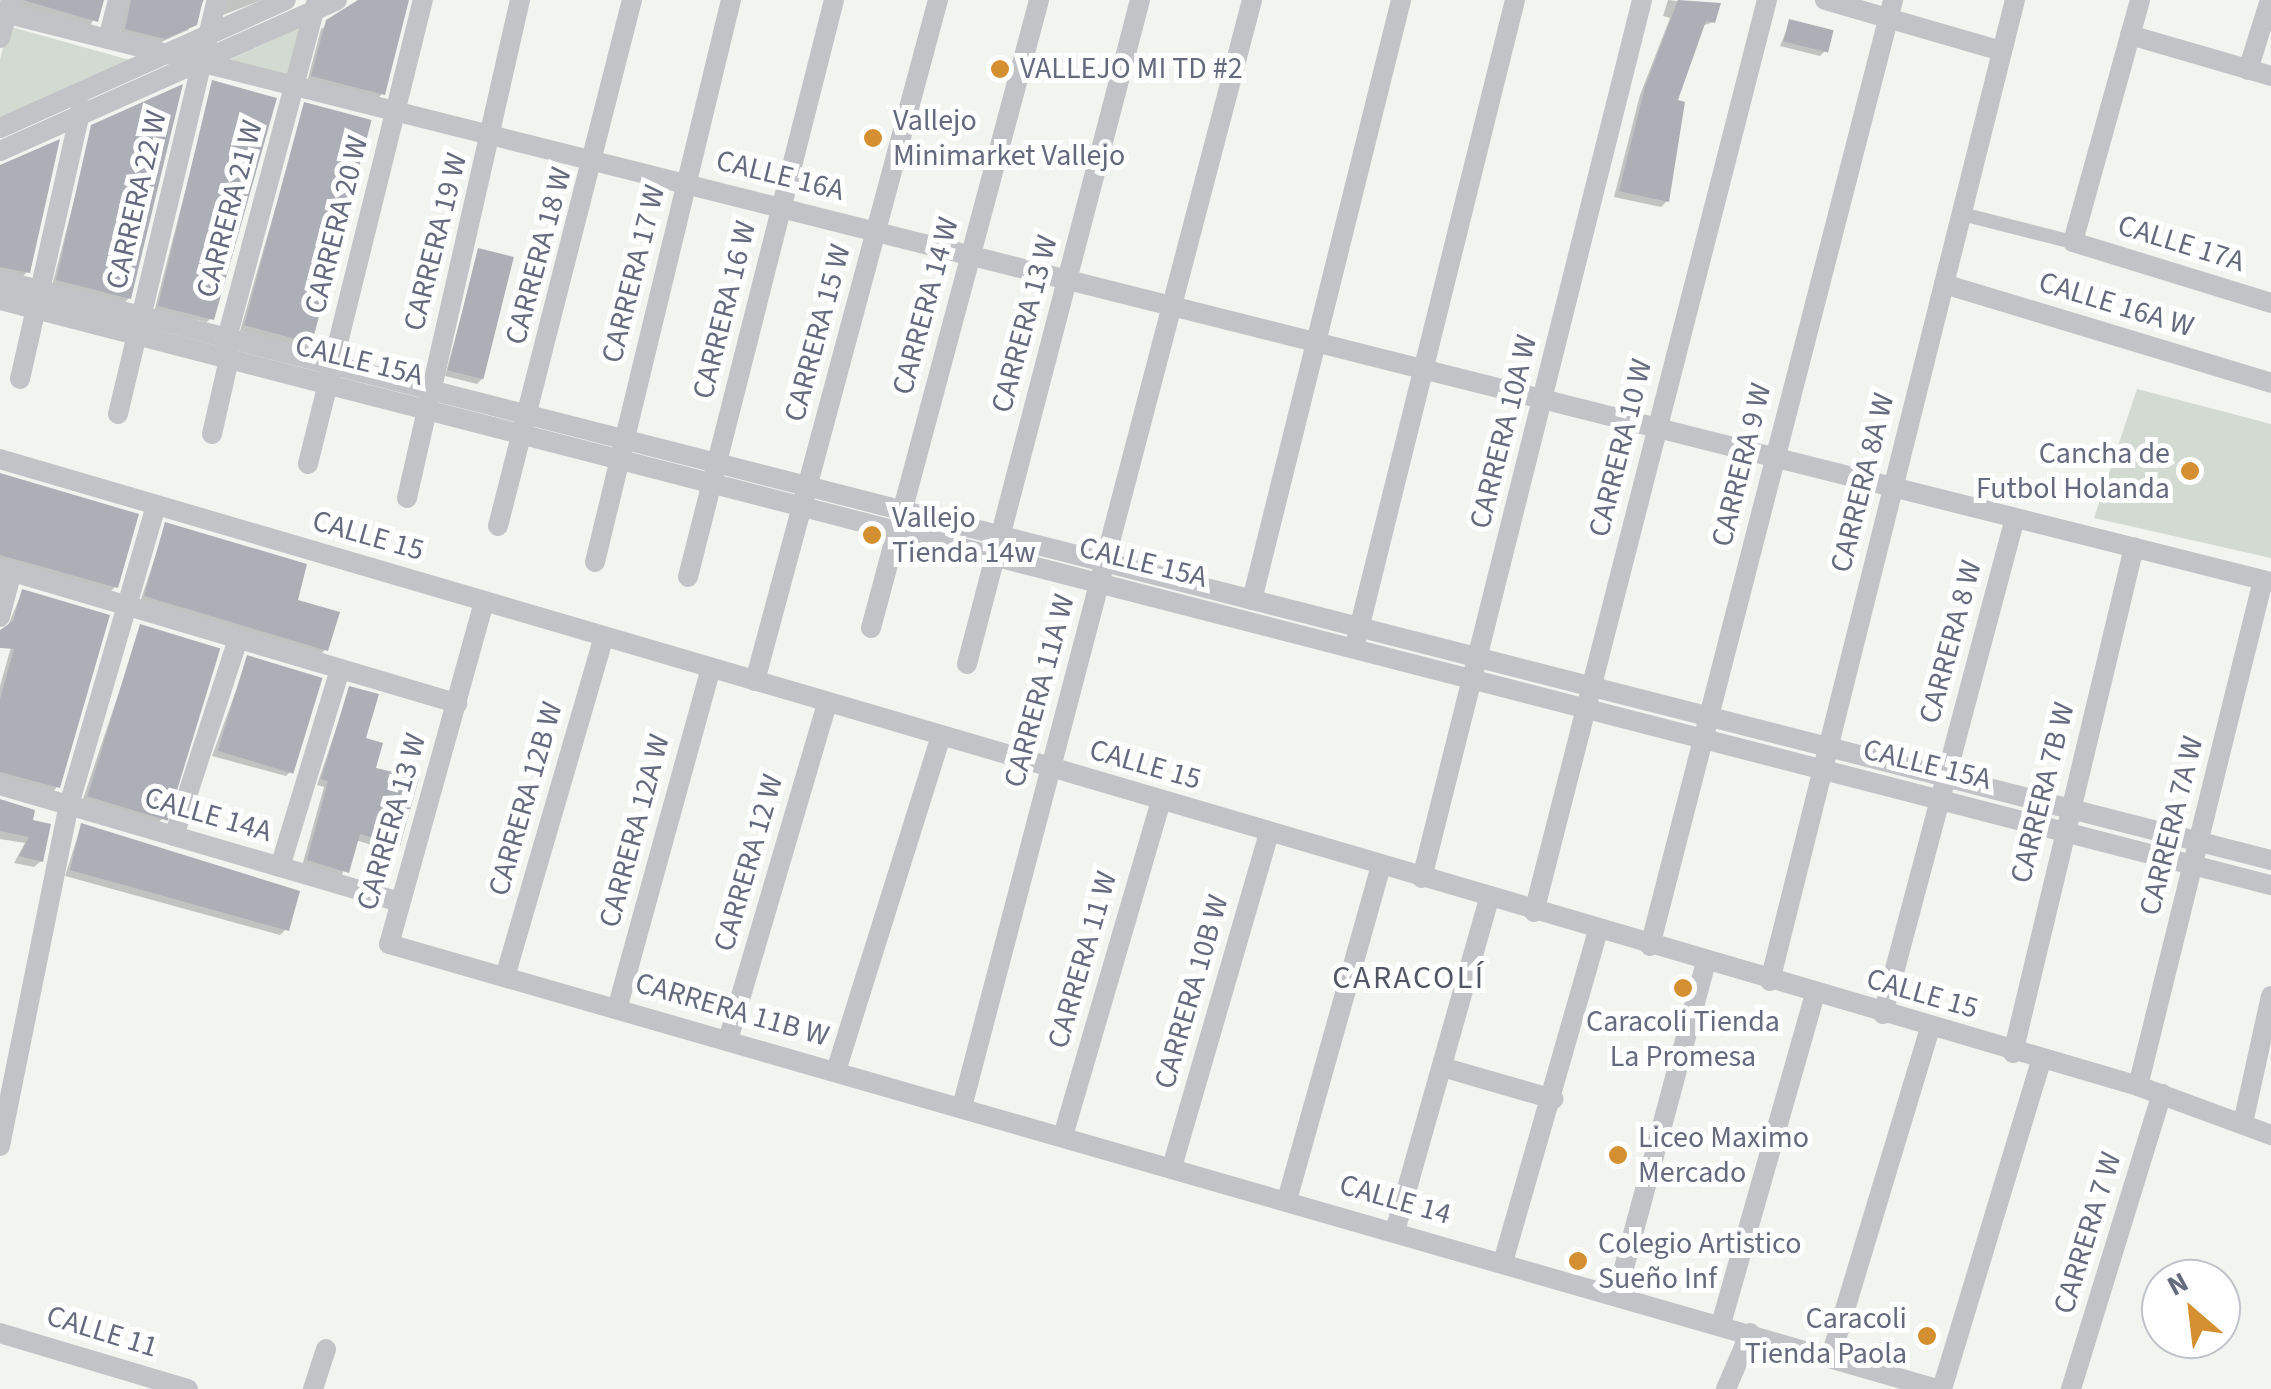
<!DOCTYPE html>
<meta charset="utf-8">
<style>
body{margin:0}
#map{position:relative;width:2271px;height:1389px;overflow:hidden;background:#f2f4f0;font-family:"Source Sans 3",sans-serif}
div>[style]{position:absolute}
[style*='--x']{left:calc(var(--x)*1px);top:calc(var(--y)*1px);width:calc(var(--w)*1px);rotate:calc(var(--a)*1deg)}
.green>*{inset:0;background:#d2dad2}
.shadow>*{inset:0;background:#0003}
.building>*{inset:0;background:#acafb6;transform-origin:0 0}
.pedestrian>*{height:14px;margin:-7px;padding:0 7px;transform-origin:7px;border-radius:7px;background:#c2c3c7}
.minor>*{height:20px;margin:-10px;padding:0 10px;transform-origin:10px;border-radius:10px;background:#c2c3c7}
.dots>*{width:28px;height:28px;translate:-50% -50%;box-sizing:border-box;border:5px solid #fff;border-radius:50%}
span{translate:-50% -50%;white-space:nowrap;text-align:center;line-height:1.15;-webkit-text-stroke:10px #fff;paint-order:stroke}
.poi-label{font-size:30px;color:#656a7e}
.left{translate:0 -50%;text-align:left}
.right{translate:-100% -50%;text-align:right}
.street-label{font-size:30px;color:#656a7e}
.neighbourhood-label{font-size:32px;color:#525664;letter-spacing:2.5px}
.north{position:absolute;left:2141px;top:1259px;width:100px;height:100px;box-sizing:border-box;background:#fff;border:2px solid #c1c3cb;border-radius:50%;rotate:332deg;font-size:28px;font-weight:700;line-height:40px;text-align:center;color:#656a7e}
.north::after{content:'';display:block;margin:auto;width:35px;height:45px;background:#d49030;clip-path:polygon(50% 0,100% 100%,50% 72%,0 100%)}
</style>
<div id="map">
<div class="green">
<i style="clip-path:polygon(304px 25px,288px 79px,227px 61px)"></i>
<i style="clip-path:polygon(8px 26px,133px 61px,0 119px,0 60px)"></i>
<i style="clip-path:polygon(2137px 389px,2271px 424px,2271px 558px,2094px 518px)"></i>
</div>
<div class="shadow">
<i style="clip-path:polygon(15px 0,102px 0,90px 27px,18px 9px)"></i>
<i style="clip-path:polygon(123px 0,204px 0,188px 30px,157px 44px,120px 35px)"></i>
<i style="clip-path:polygon(222px 0,262px 0,223px 15px)"></i>
<i style="clip-path:polygon(372px 0,406px 0,383px 93px,377px 99px,307px 82px,321px 29px)"></i>
<i style="clip-path:polygon(1668px 0,1718px 5px,1713px 22px,1702px 26px,1674px 102px,1667px 201px,1661px 207px,1614px 197px,1640px 95px,1670px 18px,1663px 16px)"></i>
<i style="clip-path:polygon(1790px 22px,1826px 50px,1820px 56px,1780px 46px)"></i>
<i style="clip-path:polygon(213px 83px,213px 316px,207px 322px,154px 312px)"></i>
<i style="clip-path:polygon(305px 105px,314px 344px,308px 350px,240px 331px)"></i>
<i style="clip-path:polygon(93px 127px,129px 298px,123px 304px,52px 286px)"></i>
<i style="clip-path:polygon(0 168px,27px 272px,21px 278px,0 273px)"></i>
<i style="clip-path:polygon(479px 250px,483px 378px,477px 384px,445px 376px)"></i>
<i style="clip-path:polygon(0 475px,115px 587px,108px 594px,0 562px)"></i>
<i style="clip-path:polygon(166px 525px,295px 601px,326px 649px,320px 655px,140px 602px)"></i>
<i style="clip-path:polygon(22px 592px,57px 787px,51px 794px,0 779px,0 686px,15px 633px,6px 630px)"></i>
<i style="clip-path:polygon(141px 627px,163px 818px,157px 824px,82px 802px)"></i>
<i style="clip-path:polygon(248px 658px,292px 770px,286px 776px,212px 756px)"></i>
<i style="clip-path:polygon(350px 688px,398px 845px,392px 851px,355px 840px,341px 877px,302px 866px,324px 787px,317px 785px)"></i>
<i style="clip-path:polygon(0 801px,31px 822px,41px 861px,34px 867px,14px 863px,25px 843px,0 839px)"></i>
<i style="clip-path:polygon(81px 826px,286px 929px,280px 935px,65px 876px)"></i>
</div>
<div class="building">
<i style="clip-path:polygon(23px 0,104px 0,98px 22px)"></i>
<i style="clip-path:polygon(131px 0,203px 0,197px 25px,165px 39px,125px 29px)"></i>
<i style="clip-path:polygon(358px 0,409px 0,385px 95px,311px 76px,326px 20px)"></i>
<i style="clip-path:polygon(1678px 0,1721px 3px,1715px 23px,1706px 21px,1678px 100px,1685px 102px,1669px 202px,1619px 191px,1645px 87px)"></i>
<i style="left:1789px;top:19px;width:46px;height:23px;rotate:14deg"></i>
<i style="clip-path:polygon(212px 80px,277px 98px,214px 320px,158px 306px)"></i>
<i style="clip-path:polygon(183px 84px,131px 299px,56px 280px,91px 125px)"></i>
<i style="left:304px;top:102px;width:70px;height:231px;rotate:15deg"></i>
<i style="clip-path:polygon(60px 139px,30px 273px,0 267px,0 165px)"></i>
<i style="left:478px;top:248px;width:37px;height:126px;rotate:14deg"></i>
<i style="clip-path:polygon(0 473px,139px 514px,118px 588px,0 555px)"></i>
<i style="clip-path:polygon(165px 522px,307px 564px,298px 600px,340px 612px,328px 651px,144px 596px)"></i>
<i style="clip-path:polygon(22px 589px,110px 615px,60px 788px,0 772px,0 699px,14px 649px,0 648px,0 630px,13px 621px)"></i>
<i style="left:140px;top:624px;width:84px;height:180px;rotate:17deg"></i>
<i style="left:247px;top:655px;width:79px;height:100px;rotate:17deg"></i>
<i style="clip-path:polygon(349px 686px,379px 694px,366px 738px,383px 743px,376px 768px,419px 778px,400px 846px,360px 834px,349px 873px,307px 860px,328px 781px,321px 779px)"></i>
<i style="clip-path:polygon(0 799px,35px 810px,33px 820px,51px 824px,43px 862px,19px 856px,29px 837px,0 831px)"></i>
<i style="clip-path:polygon(81px 823px,300px 891px,289px 931px,70px 870px)"></i>
</div>
<div class="pedestrian">
<i style="--x:1962;--y:214;--w:114;--a:14.2"></i>
</div>
<div class="minor">
<i style="--x:1825;--y:0;--w:184;--a:16.1"></i>
<i style="--x:2140;--y:0;--w:251;--a:105.5"></i>
<i style="--x:2073;--y:242;--w:207;--a:17.1"></i>
<i style="--x:0;--y:12;--w:2341;--a:14.09"></i>
<i style="--x:2130;--y:35;--w:147;--a:16.2"></i>
<i style="--x:0;--y:38;--w:37;--a:-74"></i>
<i style="--x:108;--y:39;--w:40;--a:-75.6"></i>
<i style="--x:2248;--y:70;--w:73;--a:-72.6"></i>
<i style="--x:0;--y:128;--w:313;--a:-24.1"></i>
<i style="--x:0;--y:151;--w:369;--a:-24.1"></i>
<i style="--x:0;--y:280;--w:2344;--a:14.33"></i>
<i style="--x:1944;--y:284;--w:342;--a:16.8"></i>
<i style="--x:0;--y:300;--w:2345;--a:14.45"></i>
<i style="--x:20;--y:379;--w:278;--a:-77.3"></i>
<i style="--x:118;--y:414;--w:426;--a:-76.6"></i>
<i style="--x:212;--y:434;--w:77;--a:-77.2"></i>
<i style="--x:229;--y:359;--w:21;--a:-95"></i>
<i style="--x:227;--y:338;--w:350;--a:-75.1"></i>
<i style="--x:0;--y:459;--w:2228;--a:16.34"></i>
<i style="--x:2138;--y:1086;--w:142;--a:20.2"></i>
<i style="--x:308;--y:464;--w:478;--a:-76.1"></i>
<i style="--x:407;--y:498;--w:511;--a:-77.22"></i>
<i style="--x:498;--y:526;--w:543;--a:-75.71"></i>
<i style="--x:595;--y:562;--w:578;--a:-76.4"></i>
<i style="--x:0;--y:568;--w:477;--a:16.5"></i>
<i style="--x:688;--y:577;--w:595;--a:-75.8"></i>
<i style="--x:1252;--y:600;--w:618;--a:-76.05"></i>
<i style="--x:484;--y:602;--w:355;--a:105.5"></i>
<i style="--x:389;--y:944;--w:1611;--a:16.04"></i>
<i style="--x:0;--y:617;--w:48;--a:-75.4"></i>
<i style="--x:871;--y:628;--w:650;--a:-75.02"></i>
<i style="--x:1357;--y:637;--w:656;--a:-76.07"></i>
<i style="--x:967;--y:664;--w:686;--a:-75.4"></i>
<i style="--x:755;--y:681;--w:705;--a:-74.96"></i>
<i style="--x:0;--y:785;--w:417;--a:16.3"></i>
<i style="--x:174;--y:836;--w:207;--a:-72"></i>
<i style="--x:280;--y:867;--w:207;--a:-73.1"></i>
<i style="--x:1422;--y:878;--w:905;--a:-75.93"></i>
<i style="--x:1534;--y:912;--w:941;--a:-75.67"></i>
<i style="--x:1650;--y:946;--w:977;--a:-75.59"></i>
<i style="--x:505;--y:977;--w:354;--a:-73.8"></i>
<i style="--x:1770;--y:981;--w:1011;--a:-75.98"></i>
<i style="--x:617;--y:1009;--w:354;--a:-74.6"></i>
<i style="--x:1883;--y:1014;--w:513;--a:-75.1"></i>
<i style="--x:728;--y:1040;--w:351;--a:-73.6"></i>
<i style="--x:2013;--y:1053;--w:520;--a:-76.55"></i>
<i style="--x:1442;--y:1067;--w:116;--a:16.1"></i>
<i style="--x:836;--y:1071;--w:351;--a:-72.6"></i>
<i style="--x:2138;--y:1086;--w:521;--a:-76.12"></i>
<i style="--x:962;--y:1107;--w:1144;--a:-75.32"></i>
<i style="--x:2243;--y:1123;--w:130;--a:-77.6"></i>
<i style="--x:1063;--y:1136;--w:349;--a:-73.7"></i>
<i style="--x:0;--y:1146;--w:348;--a:-78.6"></i>
<i style="--x:69;--y:805;--w:312;--a:-73.8"></i>
<i style="--x:1172;--y:1167;--w:348;--a:-73.8"></i>
<i style="--x:1287;--y:1200;--w:347;--a:-74.3"></i>
<i style="--x:1395;--y:1231;--w:346;--a:-74.2"></i>
<i style="--x:1503;--y:1262;--w:345;--a:-74"></i>
<i style="--x:1617;--y:1294;--w:344;--a:-75"></i>
<i style="--x:1721;--y:1324;--w:343;--a:-74.1"></i>
<i style="--x:0;--y:1333;--w:196;--a:16.6"></i>
<i style="--x:1831;--y:1356;--w:343;--a:-73.2"></i>
<i style="--x:313;--y:1389;--w:42;--a:-72"></i>
<i style="--x:1726;--y:1389;--w:61;--a:-66.8"></i>
<i style="--x:1942;--y:1389;--w:343;--a:-73.2"></i>
<i style="--x:2071;--y:1389;--w:309;--a:-72.9"></i>
</div>
<div class="dots">
<i style="left:1000px;top:69px;background:#d49030"></i>
<i style="left:873px;top:138px;background:#d49030"></i>
<i style="left:2190px;top:471px;background:#d49030"></i>
<i style="left:872px;top:535px;background:#d49030"></i>
<i style="left:1683px;top:988px;background:#d49030"></i>
<i style="left:1618px;top:1155px;background:#d49030"></i>
<i style="left:1578px;top:1261px;background:#d49030"></i>
<i style="left:1927px;top:1336px;background:#d49030"></i>
</div>
<div class="poi-label">
<span class="left" style="left:1020px;top:69px">VALLEJO MI TD #2</span>
<span class="left" style="left:893px;top:138px">Vallejo<br>Minimarket Vallejo</span>
<span class="right" style="left:2170px;top:471px">Cancha de<br>Futbol Holanda</span>
<span class="left" style="left:892px;top:535px">Vallejo<br>Tienda 14w</span>
<span style="left:1683px;top:1039px">Caracoli Tienda<br>La Promesa</span>
<span class="left" style="left:1638px;top:1155px">Liceo Maximo<br>Mercado</span>
<span class="left" style="left:1598px;top:1261px">Colegio Artistico<br>Sueño Inf</span>
<span class="right" style="left:1907px;top:1336px">Caracoli<br>Tienda Paola</span>
</div>
<div class="street-label">
<span style="left:780px;top:176px;rotate:14deg">CALLE 16A</span>
<span style="left:137px;top:200px;rotate:-77deg">CARRERA 22 W</span>
<span style="left:230px;top:209px;rotate:-75deg">CARRERA 21 W</span>
<span style="left:337px;top:225px;rotate:-76deg">CARRERA 20 W</span>
<span style="left:436px;top:242px;rotate:-76deg">CARRERA 19 W</span>
<span style="left:2181px;top:244px;rotate:17deg">CALLE 17A</span>
<span style="left:539px;top:256px;rotate:-75deg">CARRERA 18 W</span>
<span style="left:634px;top:274px;rotate:-76deg">CARRERA 17 W</span>
<span style="left:2116px;top:305px;rotate:17deg">CALLE 16A W</span>
<span style="left:926px;top:306px;rotate:-75deg">CARRERA 14 W</span>
<span style="left:725px;top:310px;rotate:-76deg">CARRERA 16 W</span>
<span style="left:1025px;top:324px;rotate:-75deg">CARRERA 13 W</span>
<span style="left:818px;top:333px;rotate:-75deg">CARRERA 15 W</span>
<span style="left:359px;top:361px;rotate:14deg">CALLE 15A</span>
<span style="left:1504px;top:432px;rotate:-76deg">CARRERA 10A W</span>
<span style="left:1621px;top:448px;rotate:-76deg">CARRERA 10 W</span>
<span style="left:1742px;top:465px;rotate:-76deg">CARRERA 9 W</span>
<span style="left:1863px;top:483px;rotate:-76deg">CARRERA 8A W</span>
<span style="left:368px;top:536px;rotate:16deg">CALLE 15</span>
<span style="left:1143px;top:563px;rotate:14deg">CALLE 15A</span>
<span style="left:1951px;top:642px;rotate:-75deg">CARRERA 8 W</span>
<span style="left:1040px;top:691px;rotate:-75deg">CARRERA 11A W</span>
<span style="left:1145px;top:765px;rotate:16deg">CALLE 15</span>
<span style="left:1927px;top:765px;rotate:14deg">CALLE 15A</span>
<span style="left:2043px;top:793px;rotate:-76deg">CARRERA 7B W</span>
<span style="left:526px;top:799px;rotate:-74deg">CARRERA 12B W</span>
<span style="left:208px;top:815px;rotate:16deg">CALLE 14A</span>
<span style="left:392px;top:822px;rotate:-74deg">CARRERA 13 W</span>
<span style="left:2172px;top:826px;rotate:-76deg">CARRERA 7A W</span>
<span style="left:635px;top:831px;rotate:-75deg">CARRERA 12A W</span>
<span style="left:749px;top:863px;rotate:-74deg">CARRERA 12 W</span>
<span style="left:1083px;top:960px;rotate:-74deg">CARRERA 11 W</span>
<span style="left:1192px;top:992px;rotate:-74deg">CARRERA 10B W</span>
<span style="left:1922px;top:994px;rotate:16deg">CALLE 15</span>
<span style="left:732px;top:1010px;rotate:16deg">CARRERA 11B W</span>
<span style="left:1395px;top:1200px;rotate:16deg">CALLE 14</span>
<span style="left:2088px;top:1233px;rotate:-73deg">CARRERA 7 W</span>
<span style="left:102px;top:1332px;rotate:17deg">CALLE 11</span>
</div>
<div class="neighbourhood-label">
<span style="left:1409px;top:978px">CARACOLÍ</span>
</div>
<div class="north">N</div>
</div>
